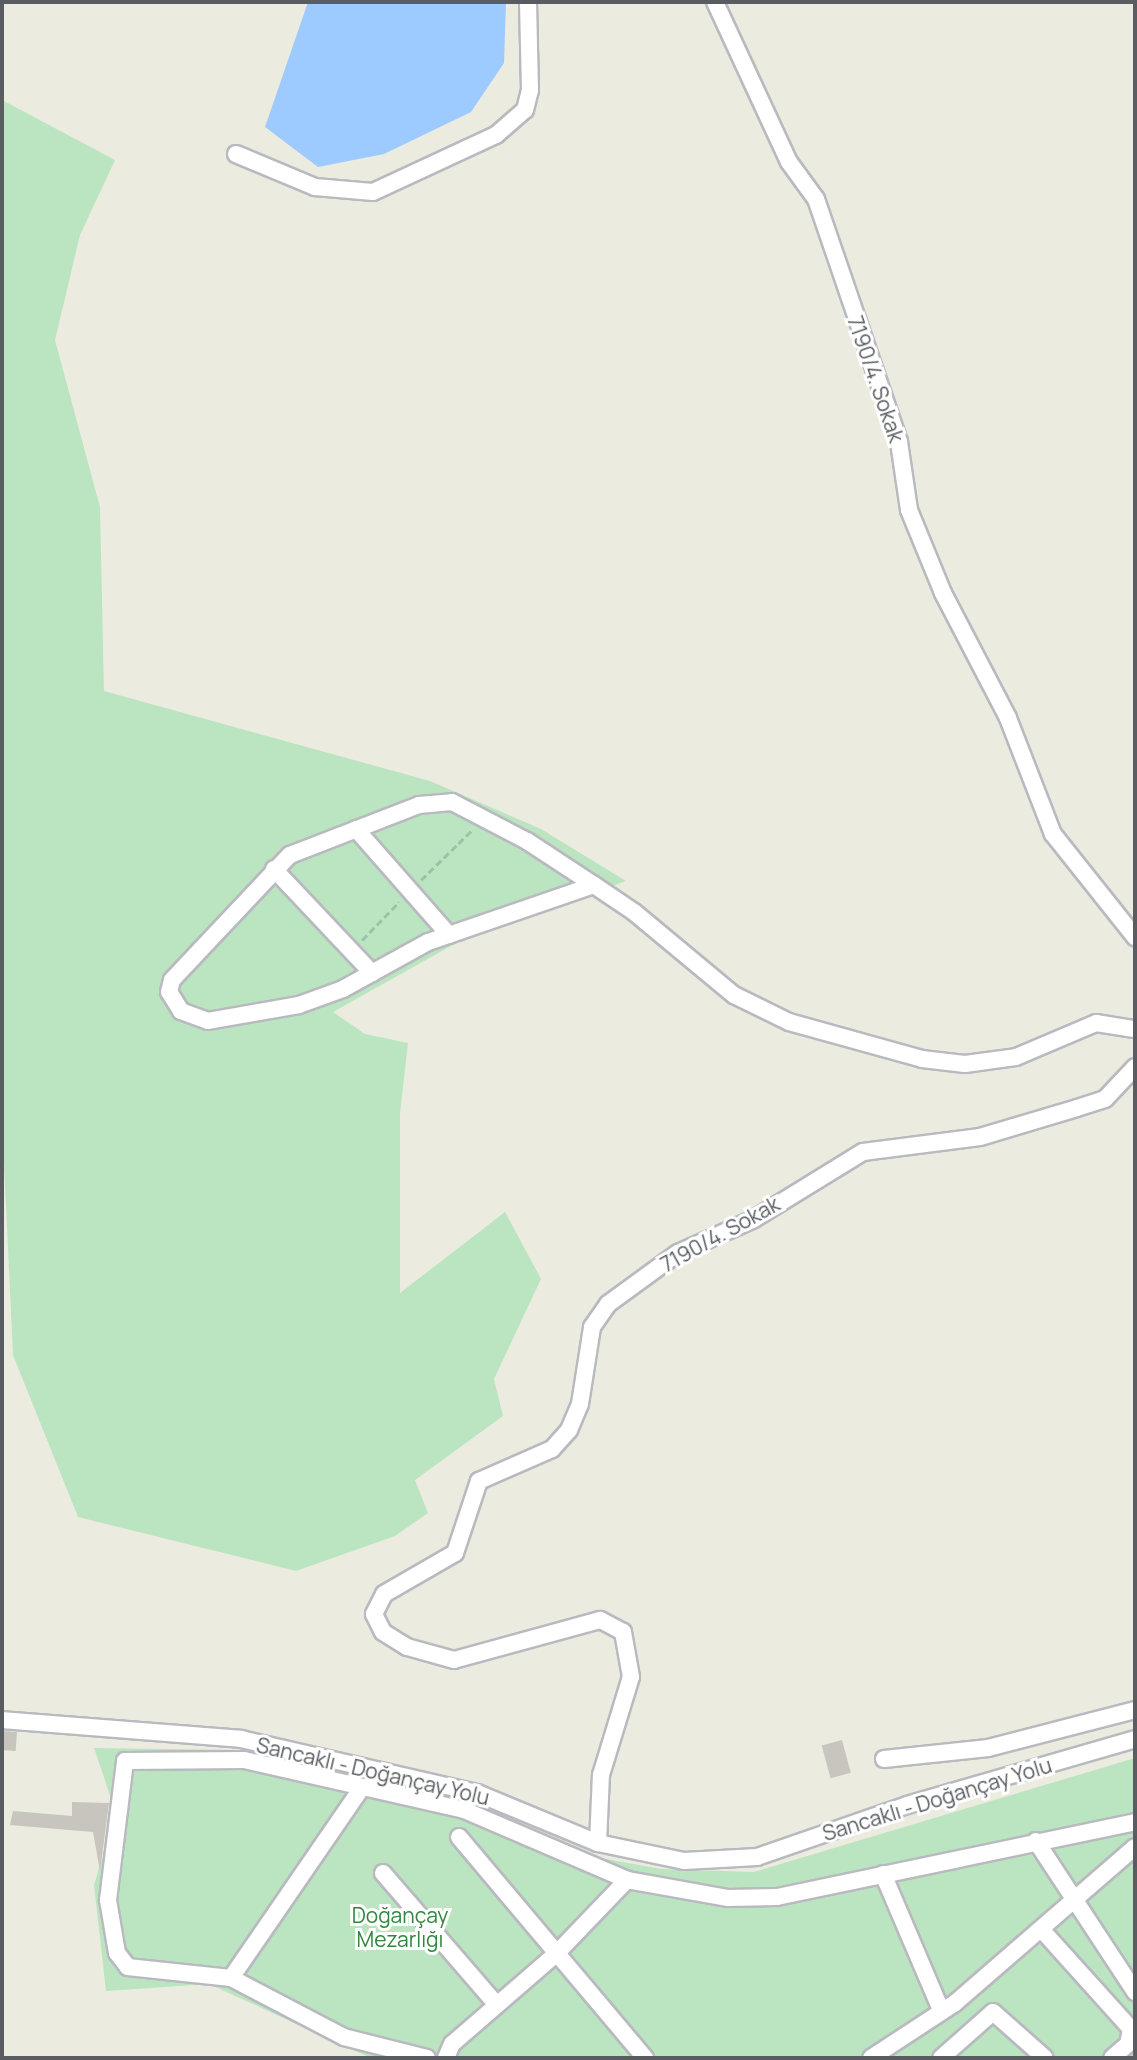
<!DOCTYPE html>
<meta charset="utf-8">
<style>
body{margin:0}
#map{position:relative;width:1137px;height:2060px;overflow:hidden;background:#ecebe0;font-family:Manrope,sans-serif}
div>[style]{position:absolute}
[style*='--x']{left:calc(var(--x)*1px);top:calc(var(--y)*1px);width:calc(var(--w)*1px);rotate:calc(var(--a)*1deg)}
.green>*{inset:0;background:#bbe5c0}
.water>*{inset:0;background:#9dcaff}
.building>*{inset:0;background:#c7c5bd;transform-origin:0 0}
.path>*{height:2.5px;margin-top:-1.25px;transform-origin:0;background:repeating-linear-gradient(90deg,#94c6a8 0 7px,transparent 0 10.5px)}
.roads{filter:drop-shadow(2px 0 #b8babf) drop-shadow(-2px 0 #b8babf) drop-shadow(0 2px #b8babf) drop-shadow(0 -2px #b8babf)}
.minor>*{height:16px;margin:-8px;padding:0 8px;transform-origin:8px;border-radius:8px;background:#fff}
span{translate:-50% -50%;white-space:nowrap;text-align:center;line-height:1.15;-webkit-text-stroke:6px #fff;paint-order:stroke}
.street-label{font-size:21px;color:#595c61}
.park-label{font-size:21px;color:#338640}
.frame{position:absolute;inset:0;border:4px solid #595c61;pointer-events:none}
</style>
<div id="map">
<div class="green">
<i style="clip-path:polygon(2px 100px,115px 160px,80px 235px,55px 340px,100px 507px,104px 691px,430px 781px,541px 829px,626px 881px,458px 942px,333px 1012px,365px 1034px,408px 1043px,400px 1113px,400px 1293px,505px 1212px,541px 1279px,494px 1379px,503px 1416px,415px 1480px,428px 1513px,395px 1536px,296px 1571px,78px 1517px,13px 1355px,2px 1120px)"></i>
<i style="clip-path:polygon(94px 1748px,233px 1750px,489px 1808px,590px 1856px,661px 1869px,754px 1872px,1135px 1758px,1135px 2058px,371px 2058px,209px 1984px,106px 1991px,94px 1885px,116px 1813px)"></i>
</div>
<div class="water">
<i style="clip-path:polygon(308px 2px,506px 2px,504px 63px,471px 112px,384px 154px,318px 167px,265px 127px)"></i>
</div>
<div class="building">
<i style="left:2px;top:1731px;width:15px;height:19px;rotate:4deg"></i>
<i style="left:842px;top:1740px;width:34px;height:21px;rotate:75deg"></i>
<i style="clip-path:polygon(72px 1802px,109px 1803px,100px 1871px,93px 1832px,10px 1825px,13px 1811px,72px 1816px)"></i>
</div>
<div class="path">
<i style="--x:421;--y:880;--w:70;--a:-44.4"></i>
<i style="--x:362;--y:940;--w:53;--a:-45.8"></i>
</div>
<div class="roads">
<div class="minor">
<i style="--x:715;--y:2;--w:176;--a:65.2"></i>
<i style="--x:789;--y:162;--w:46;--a:53.9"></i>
<i style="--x:816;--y:199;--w:257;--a:71.1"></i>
<i style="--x:899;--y:442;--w:69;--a:81.6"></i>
<i style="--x:909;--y:510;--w:90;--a:67.7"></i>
<i style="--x:943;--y:593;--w:141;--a:62.5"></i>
<i style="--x:1008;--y:718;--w:124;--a:68.8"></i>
<i style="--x:1053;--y:834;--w:132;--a:51.5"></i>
<i style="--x:236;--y:154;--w:86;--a:22.7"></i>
<i style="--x:315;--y:187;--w:58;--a:4.9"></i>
<i style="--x:373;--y:192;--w:136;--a:-24.9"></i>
<i style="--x:496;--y:135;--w:38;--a:-41"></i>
<i style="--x:525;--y:110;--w:21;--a:-76"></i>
<i style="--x:530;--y:90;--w:88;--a:-91.3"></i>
<i style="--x:356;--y:829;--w:141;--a:48.7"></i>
<i style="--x:274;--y:869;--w:143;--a:46.7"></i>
<i style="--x:594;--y:885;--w:176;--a:161"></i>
<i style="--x:428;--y:942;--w:97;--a:151.1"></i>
<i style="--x:343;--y:989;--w:47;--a:160"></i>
<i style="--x:299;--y:1005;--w:92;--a:170"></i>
<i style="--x:208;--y:1021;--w:29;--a:-160"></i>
<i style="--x:181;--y:1011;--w:22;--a:-122"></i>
<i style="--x:169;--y:992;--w:12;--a:-76"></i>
<i style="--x:172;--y:980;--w:172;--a:-46.7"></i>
<i style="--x:290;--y:855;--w:138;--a:-21.2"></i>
<i style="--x:419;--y:805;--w:33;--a:-5"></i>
<i style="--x:452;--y:802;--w:85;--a:27.5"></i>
<i style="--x:527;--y:841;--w:80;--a:33.3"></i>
<i style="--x:594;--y:885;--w:48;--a:34"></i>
<i style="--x:634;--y:912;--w:130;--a:39.7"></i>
<i style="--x:734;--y:995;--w:61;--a:26.1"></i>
<i style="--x:789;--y:1022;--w:138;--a:15.5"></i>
<i style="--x:922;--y:1059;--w:43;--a:6.6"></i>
<i style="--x:965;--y:1064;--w:51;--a:-7.8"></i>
<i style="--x:1016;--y:1057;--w:87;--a:-23"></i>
<i style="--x:1096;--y:1023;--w:39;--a:9"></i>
<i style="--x:2;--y:1720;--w:240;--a:4.5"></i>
<i style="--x:241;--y:1739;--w:242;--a:12.9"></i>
<i style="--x:477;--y:1793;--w:131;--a:22.5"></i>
<i style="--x:598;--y:1843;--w:88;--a:11.8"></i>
<i style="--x:684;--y:1861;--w:73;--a:-3.1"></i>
<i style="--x:757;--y:1857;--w:159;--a:-19.1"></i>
<i style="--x:907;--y:1805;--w:237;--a:-16.1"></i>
<i style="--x:884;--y:1759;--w:105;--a:-6"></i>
<i style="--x:988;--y:1748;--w:152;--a:-14.5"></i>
<i style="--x:459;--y:1837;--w:289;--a:49.9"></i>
<i style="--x:1036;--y:1841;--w:181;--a:56.7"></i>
<i style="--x:598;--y:1843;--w:68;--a:-87.5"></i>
<i style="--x:601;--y:1775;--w:102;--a:-73"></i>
<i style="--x:631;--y:1677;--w:46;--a:-100.1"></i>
<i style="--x:623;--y:1632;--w:26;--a:-152"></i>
<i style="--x:600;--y:1620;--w:151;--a:164.7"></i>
<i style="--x:454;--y:1660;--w:49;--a:-164.5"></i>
<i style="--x:407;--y:1647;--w:28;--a:-148"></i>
<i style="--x:383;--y:1632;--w:20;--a:-117"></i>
<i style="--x:374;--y:1614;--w:22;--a:-63"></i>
<i style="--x:384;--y:1594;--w:82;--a:-30"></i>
<i style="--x:455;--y:1553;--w:76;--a:-71.6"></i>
<i style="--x:479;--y:1481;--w:80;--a:-23.7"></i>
<i style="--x:552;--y:1449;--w:25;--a:-48"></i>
<i style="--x:569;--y:1430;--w:28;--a:-67"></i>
<i style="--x:580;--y:1404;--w:78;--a:-81.1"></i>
<i style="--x:592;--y:1327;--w:28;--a:-55"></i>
<i style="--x:608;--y:1304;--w:87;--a:-36.1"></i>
<i style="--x:678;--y:1253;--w:83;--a:-24.1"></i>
<i style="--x:754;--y:1219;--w:128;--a:-31.6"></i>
<i style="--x:863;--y:1152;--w:118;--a:-7.3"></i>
<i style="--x:980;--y:1137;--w:101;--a:-16.6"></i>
<i style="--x:1077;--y:1108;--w:29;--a:-18"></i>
<i style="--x:1105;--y:1099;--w:44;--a:-46.8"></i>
<i style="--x:383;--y:1873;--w:174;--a:49.2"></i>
<i style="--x:883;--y:1874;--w:148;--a:66.9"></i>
<i style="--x:1041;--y:1929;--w:135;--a:48"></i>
<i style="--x:1131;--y:2029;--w:15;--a:101"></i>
<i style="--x:1128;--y:2044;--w:21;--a:139"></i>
<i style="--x:231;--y:1978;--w:229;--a:-55.5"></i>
<i style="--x:427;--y:2058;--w:86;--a:-165.8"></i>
<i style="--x:344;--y:2037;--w:127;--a:-152.4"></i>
<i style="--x:231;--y:1978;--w:104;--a:-173.9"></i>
<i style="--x:128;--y:1967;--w:18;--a:-128"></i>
<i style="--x:117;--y:1953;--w:54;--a:-99.6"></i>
<i style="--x:108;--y:1900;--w:140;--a:-83"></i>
<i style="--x:125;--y:1761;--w:119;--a:-0.5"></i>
<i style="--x:244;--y:1760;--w:226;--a:12.8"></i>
<i style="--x:464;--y:1810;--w:177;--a:23.2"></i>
<i style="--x:627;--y:1880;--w:103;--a:10.1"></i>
<i style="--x:728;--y:1898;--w:49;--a:-1.2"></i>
<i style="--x:777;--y:1897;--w:366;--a:-11.8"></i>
<i style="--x:446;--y:2058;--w:15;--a:-67"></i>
<i style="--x:452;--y:2044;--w:139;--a:-40.9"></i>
<i style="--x:557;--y:1953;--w:101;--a:-46.2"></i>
<i style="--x:871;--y:2058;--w:100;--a:-33.2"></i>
<i style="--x:955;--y:2003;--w:238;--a:-40.9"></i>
<i style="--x:941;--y:2058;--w:69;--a:-41.5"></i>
<i style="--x:993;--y:2012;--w:69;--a:41.5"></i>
</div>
</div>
<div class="street-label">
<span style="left:876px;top:379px;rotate:71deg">7190/4. Sokak</span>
<span style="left:720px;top:1234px;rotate:-29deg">7190/4. Sokak</span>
<span style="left:373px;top:1771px;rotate:13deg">Sancaklı - Doğançay Yolu</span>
<span style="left:937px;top:1799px;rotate:-17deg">Sancaklı - Doğançay Yolu</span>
</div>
<div class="park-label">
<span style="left:400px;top:1927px">Doğançay<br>Mezarlığı</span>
</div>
<div class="frame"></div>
</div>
